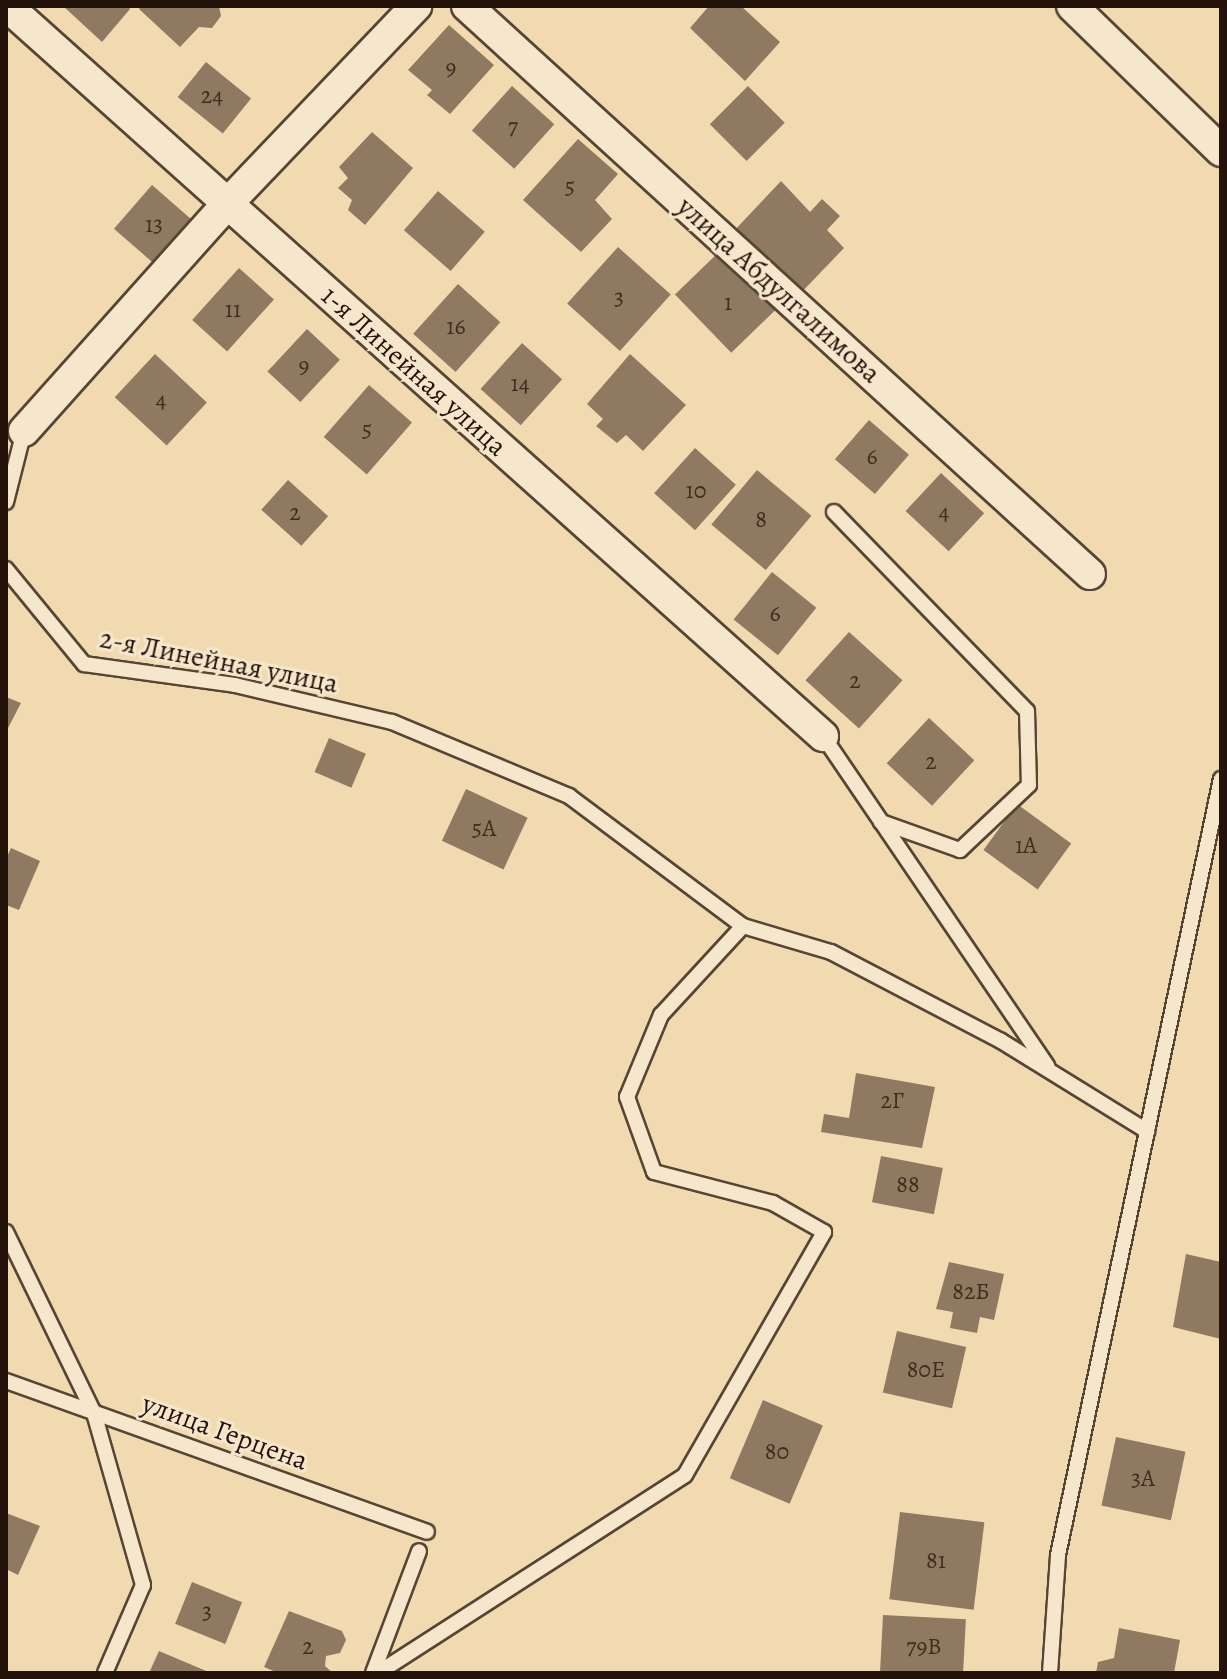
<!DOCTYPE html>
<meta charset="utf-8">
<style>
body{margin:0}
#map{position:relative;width:1227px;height:1679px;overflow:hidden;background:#f1dab0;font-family:Alegreya,serif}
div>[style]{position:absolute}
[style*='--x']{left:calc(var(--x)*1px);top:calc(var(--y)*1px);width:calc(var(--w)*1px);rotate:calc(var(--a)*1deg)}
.building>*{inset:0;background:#8f7a61;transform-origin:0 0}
.roads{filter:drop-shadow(2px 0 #574534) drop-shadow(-2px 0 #574534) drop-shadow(0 2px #574534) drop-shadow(0 -2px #574534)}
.lane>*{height:14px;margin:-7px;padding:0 7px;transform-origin:7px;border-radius:7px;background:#f6e7cc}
.street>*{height:30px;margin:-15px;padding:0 15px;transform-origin:15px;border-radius:15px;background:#f6e7cc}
span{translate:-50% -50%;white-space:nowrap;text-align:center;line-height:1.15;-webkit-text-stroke:6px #f6e7cc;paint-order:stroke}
.number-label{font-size:24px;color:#3f2d20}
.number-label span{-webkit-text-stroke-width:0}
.street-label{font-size:28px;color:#24130b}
.frame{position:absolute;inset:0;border:8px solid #24130b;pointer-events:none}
</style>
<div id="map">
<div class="building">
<i style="clip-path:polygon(63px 6px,128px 6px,130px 9px,102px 42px)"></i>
<i style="clip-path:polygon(141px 6px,219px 6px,221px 16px,212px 28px,199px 27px,180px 47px,139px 9px)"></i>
<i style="clip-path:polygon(709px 6px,741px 6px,780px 42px,745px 81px,690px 28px)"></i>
<i style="clip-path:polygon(449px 25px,494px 65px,450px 114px,427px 95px,432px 90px,408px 70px)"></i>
<i style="left:206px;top:62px;width:58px;height:45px;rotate:39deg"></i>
<i style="left:512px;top:86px;width:57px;height:60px;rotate:42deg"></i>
<i style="left:748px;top:86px;width:52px;height:54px;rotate:45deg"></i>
<i style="clip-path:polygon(372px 132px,413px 168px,365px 225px,348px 210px,352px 200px,338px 188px,348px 178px,339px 167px)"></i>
<i style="clip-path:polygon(578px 139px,618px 174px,595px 200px,612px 219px,581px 252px,523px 200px)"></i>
<i style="clip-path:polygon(781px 181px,810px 212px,822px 199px,840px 216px,827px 230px,844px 248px,797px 297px,733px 232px)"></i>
<i style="left:152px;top:185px;width:57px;height:58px;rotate:41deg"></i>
<i style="left:438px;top:191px;width:62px;height:52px;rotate:41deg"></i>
<i style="left:618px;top:247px;width:71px;height:76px;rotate:42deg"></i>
<i style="left:721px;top:250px;width:81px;height:64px;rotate:46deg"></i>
<i style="left:239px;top:268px;width:47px;height:70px;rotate:42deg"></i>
<i style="left:458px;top:284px;width:57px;height:67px;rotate:42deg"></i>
<i style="left:307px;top:329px;width:45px;height:58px;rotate:43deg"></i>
<i style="left:522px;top:343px;width:54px;height:62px;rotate:42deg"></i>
<i style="left:155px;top:354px;width:71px;height:59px;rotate:43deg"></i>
<i style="clip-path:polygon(630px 354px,686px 405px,643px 451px,626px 435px,617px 443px,596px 426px,603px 419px,587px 404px)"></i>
<i style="left:369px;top:385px;width:57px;height:69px;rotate:41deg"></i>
<i style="left:869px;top:420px;width:53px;height:52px;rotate:41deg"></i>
<i style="left:695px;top:448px;width:55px;height:61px;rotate:42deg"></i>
<i style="left:757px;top:470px;width:71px;height:71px;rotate:40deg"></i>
<i style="left:941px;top:473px;width:59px;height:52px;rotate:43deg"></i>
<i style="left:288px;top:480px;width:54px;height:40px;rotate:42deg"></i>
<i style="left:772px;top:572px;width:57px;height:61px;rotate:39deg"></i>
<i style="left:849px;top:632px;width:72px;height:65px;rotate:42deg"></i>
<i style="clip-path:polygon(6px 697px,21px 703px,6px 732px)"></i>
<i style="left:929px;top:718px;width:62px;height:62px;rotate:43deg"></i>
<i style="left:329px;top:738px;width:40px;height:37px;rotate:23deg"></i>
<i style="left:466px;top:789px;width:68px;height:57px;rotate:25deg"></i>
<i style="left:1017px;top:804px;width:67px;height:57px;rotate:36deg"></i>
<i style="clip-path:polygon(11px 848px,40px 861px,19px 910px,6px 905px,6px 859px)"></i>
<i style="clip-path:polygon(856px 1073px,935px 1087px,922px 1148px,821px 1132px,824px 1114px,849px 1118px)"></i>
<i style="left:881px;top:1156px;width:63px;height:47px;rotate:11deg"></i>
<i style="clip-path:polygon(1186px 1254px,1221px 1262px,1221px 1339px,1173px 1327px)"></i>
<i style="clip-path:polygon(949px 1262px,1004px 1274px,994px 1320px,980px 1317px,977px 1333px,950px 1328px,953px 1312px,936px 1309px)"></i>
<i style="left:897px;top:1331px;width:71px;height:63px;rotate:13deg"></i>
<i style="left:763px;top:1400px;width:65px;height:85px;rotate:23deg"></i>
<i style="left:1116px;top:1437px;width:71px;height:70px;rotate:12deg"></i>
<i style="left:900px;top:1512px;width:85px;height:88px;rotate:7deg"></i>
<i style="clip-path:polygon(6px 1513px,40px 1526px,18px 1575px,6px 1569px)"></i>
<i style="left:192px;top:1582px;width:54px;height:45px;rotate:22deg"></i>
<i style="clip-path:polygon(289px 1611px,342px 1631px,346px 1640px,340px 1653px,326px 1656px,325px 1666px,333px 1673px,278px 1673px,264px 1667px)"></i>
<i style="left:883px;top:1615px;width:83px;height:58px;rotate:3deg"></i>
<i style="clip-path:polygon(1119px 1628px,1180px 1640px,1174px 1673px,1096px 1673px,1098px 1662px,1114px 1658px)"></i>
<i style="clip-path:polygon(159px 1651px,211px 1673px,149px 1673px)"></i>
</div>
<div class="roads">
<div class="lane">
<i style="--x:6;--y:502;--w:73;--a:-75.8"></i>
<i style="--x:834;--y:512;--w:277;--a:45.9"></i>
<i style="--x:1027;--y:711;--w:74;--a:88.5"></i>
<i style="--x:1029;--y:785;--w:95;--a:136.7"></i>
<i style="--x:960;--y:850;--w:84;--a:-160.5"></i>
<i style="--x:6;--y:569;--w:123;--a:50.6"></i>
<i style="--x:84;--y:664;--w:152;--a:7.9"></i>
<i style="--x:235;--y:685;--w:161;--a:13.3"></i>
<i style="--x:392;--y:722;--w:192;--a:22.7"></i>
<i style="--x:569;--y:796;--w:217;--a:36.8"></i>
<i style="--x:823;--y:736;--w:399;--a:55.8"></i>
<i style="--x:6;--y:1232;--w:201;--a:64.1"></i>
<i style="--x:94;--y:1413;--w:179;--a:74.1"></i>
<i style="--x:143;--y:1585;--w:96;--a:113.4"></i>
<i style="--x:6;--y:1381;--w:447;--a:19.7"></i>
<i style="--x:373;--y:1673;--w:130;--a:-69.3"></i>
<i style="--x:378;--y:1673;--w:365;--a:-32.8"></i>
<i style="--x:685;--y:1475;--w:280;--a:-60.2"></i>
<i style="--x:824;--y:1232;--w:59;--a:-150.4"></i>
<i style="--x:773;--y:1203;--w:123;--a:-165.4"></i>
<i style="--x:654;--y:1172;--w:80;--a:-109.8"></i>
<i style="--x:627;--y:1097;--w:89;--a:-67.5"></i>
<i style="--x:661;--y:1015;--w:121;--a:-47.3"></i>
<i style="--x:743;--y:926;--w:92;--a:16.5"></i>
<i style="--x:831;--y:952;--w:192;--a:27.6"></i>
<i style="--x:1001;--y:1041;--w:172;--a:31.7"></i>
<i style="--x:1050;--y:1673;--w:118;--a:-86.1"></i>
<i style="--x:1058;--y:1555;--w:793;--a:-78.14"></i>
</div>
<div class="street">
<i style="--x:7;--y:6;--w:1095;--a:41.82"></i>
<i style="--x:467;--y:6;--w:843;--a:42.36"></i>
<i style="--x:1072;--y:6;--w:208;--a:44.2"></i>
<i style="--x:24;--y:431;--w:305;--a:-48.2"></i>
<i style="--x:227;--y:204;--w:274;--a:-46.3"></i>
</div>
</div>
<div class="number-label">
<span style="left:451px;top:68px">9</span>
<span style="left:212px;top:96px">24</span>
<span style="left:513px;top:127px">7</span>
<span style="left:570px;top:187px">5</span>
<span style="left:154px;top:225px">13</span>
<span style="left:619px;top:298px">3</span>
<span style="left:728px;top:303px">1</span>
<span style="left:233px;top:310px">11</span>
<span style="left:456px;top:327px">16</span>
<span style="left:304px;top:366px">9</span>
<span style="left:520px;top:384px">14</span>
<span style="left:161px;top:400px">4</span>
<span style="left:367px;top:430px">5</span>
<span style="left:872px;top:457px">6</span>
<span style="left:696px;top:491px">10</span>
<span style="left:944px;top:512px">4</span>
<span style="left:295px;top:513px">2</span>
<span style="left:761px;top:520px">8</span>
<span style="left:775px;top:614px">6</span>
<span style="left:855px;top:681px">2</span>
<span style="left:931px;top:762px">2</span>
<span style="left:484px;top:829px">5А</span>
<span style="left:1026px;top:846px">1А</span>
<span style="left:892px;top:1101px">2Г</span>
<span style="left:908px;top:1185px">88</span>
<span style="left:971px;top:1292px">82Б</span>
<span style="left:926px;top:1370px">80Е</span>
<span style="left:777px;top:1452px">80</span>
<span style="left:1143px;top:1479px">3А</span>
<span style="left:936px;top:1561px">81</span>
<span style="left:207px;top:1612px">3</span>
<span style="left:308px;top:1647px">2</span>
<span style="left:924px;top:1647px">79В</span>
</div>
<div class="street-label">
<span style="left:779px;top:290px;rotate:42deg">улица Абдулгалимова</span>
<span style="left:414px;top:371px;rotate:42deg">1-я Линейная улица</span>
<span style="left:219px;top:661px;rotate:11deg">2-я Линейная улица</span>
<span style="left:225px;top:1432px;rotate:20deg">улица Герцена</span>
</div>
<div class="frame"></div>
</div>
